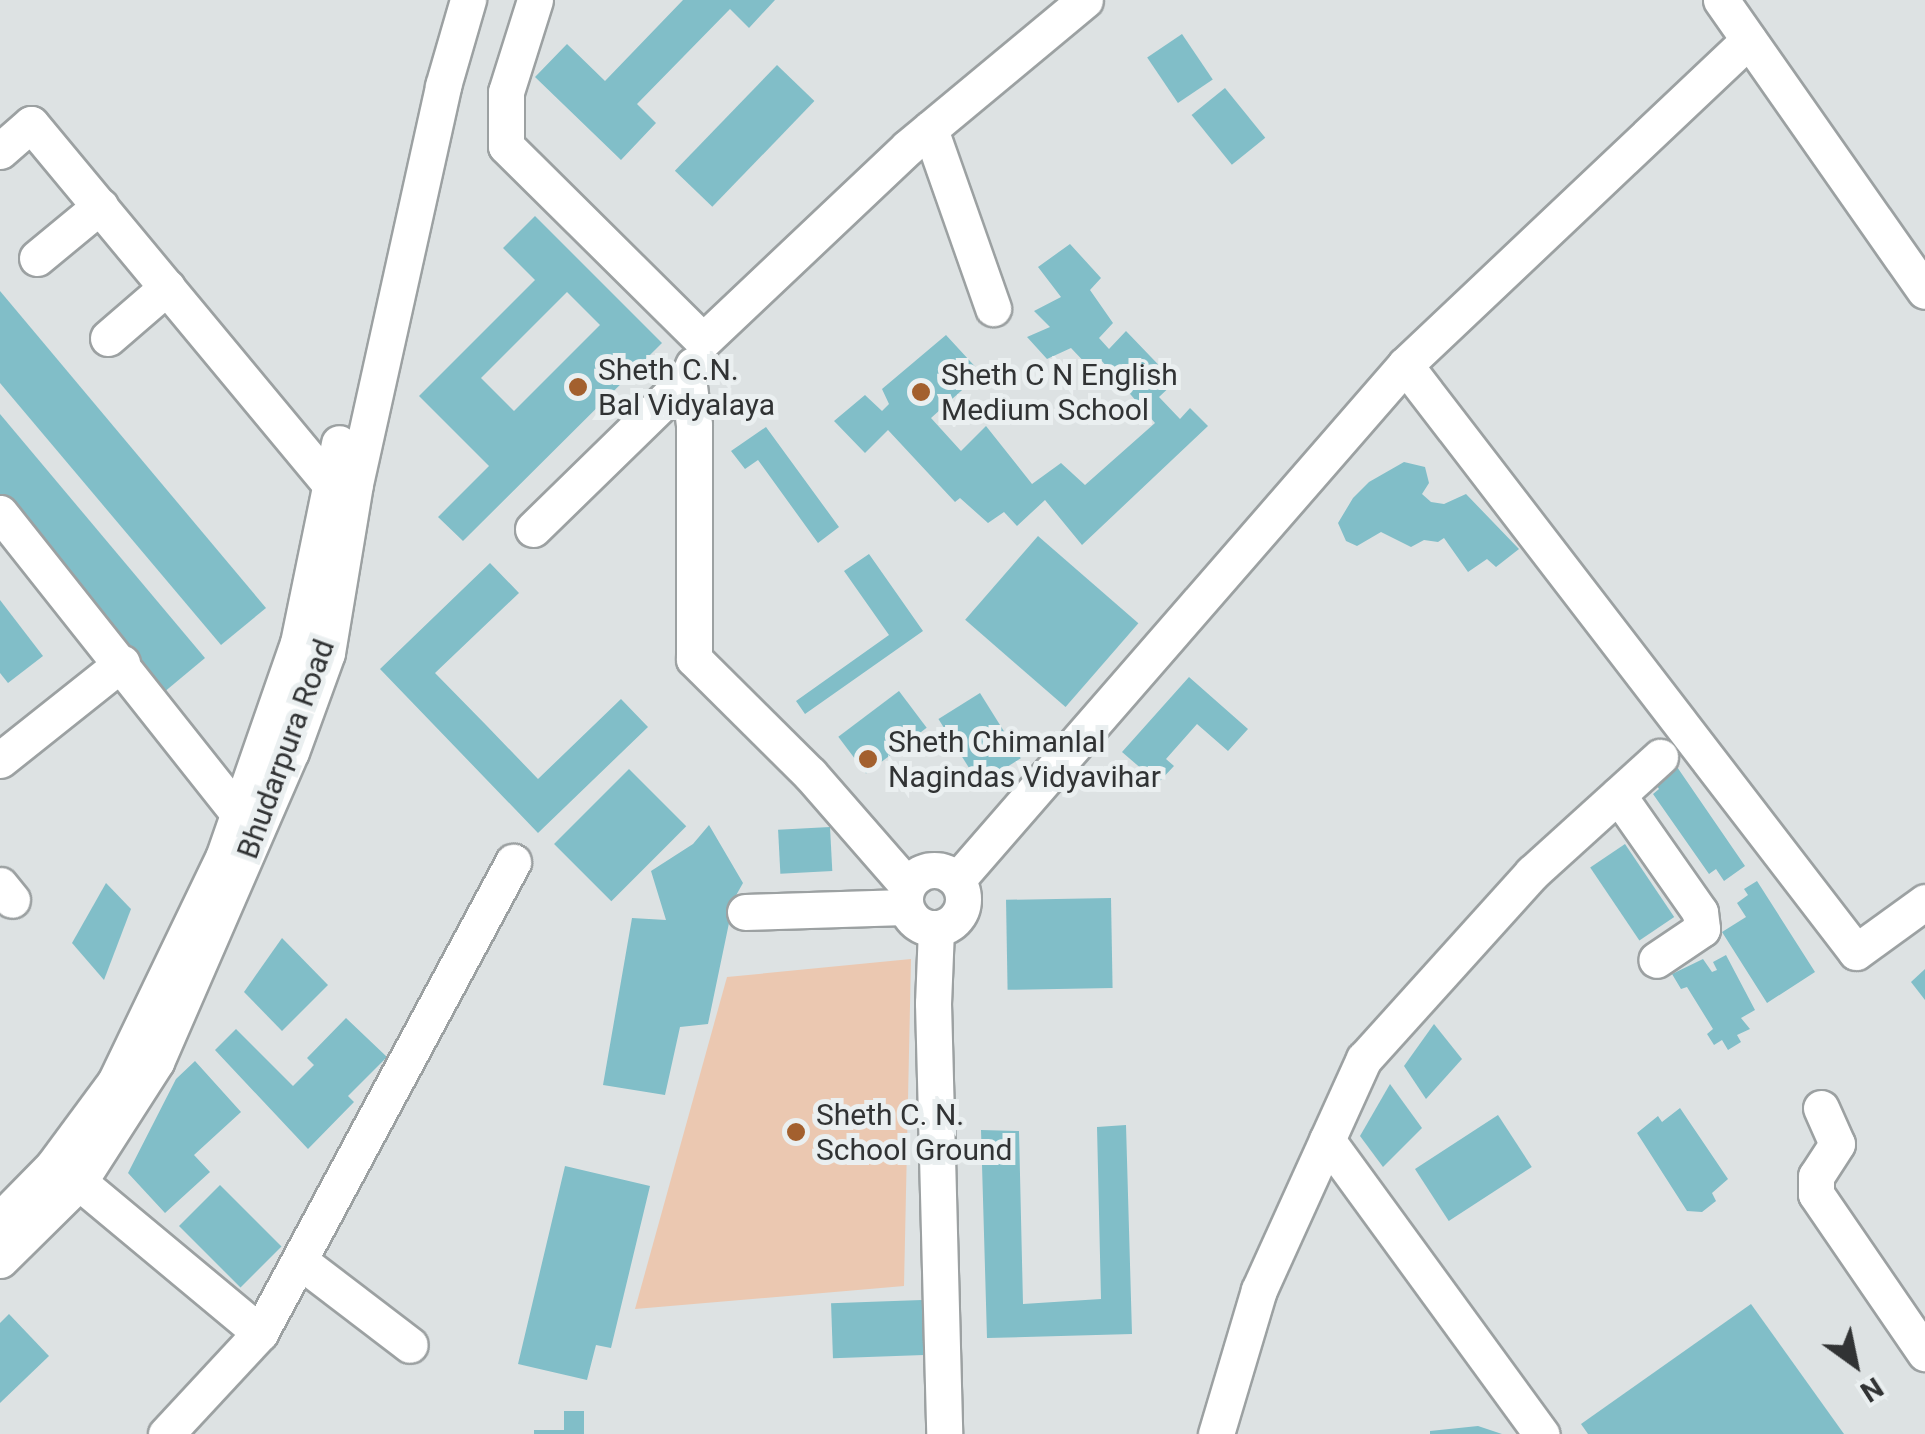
<!DOCTYPE html>
<style>
body{margin:0}
#map{position:relative;width:1925px;height:1434px;overflow:hidden;background:#dde2e3;font-family:Roboto,sans-serif}
div>[style]{position:absolute}
[style*='--x']{left:calc(var(--x)*1px);top:calc(var(--y)*1px);width:calc(var(--w)*1px);rotate:calc(var(--a)*1deg)}
.green>*{inset:0;background:#ebc8b1}
.building>*{inset:0;background:#81bec8;transform-origin:0 0}
.roads{filter:drop-shadow(2px 0 #9ca1a2) drop-shadow(-2px 0 #9ca1a2) drop-shadow(0 2px #9ca1a2) drop-shadow(0 -2px #9ca1a2)}
.minor>*{height:35px;margin:-17.5px;padding:0 17.5px;transform-origin:17.5px;border-radius:17.5px;background:#fff}
.minor>.ring{margin:-17.5px;padding:0;box-sizing:content-box;background:none;border:35px solid #fff;border-radius:50%}
.dots>*{width:28px;height:28px;translate:-50% -50%;box-sizing:border-box;border:5px solid #eaeff0;border-radius:50%}
span{translate:-50% -50%;white-space:nowrap;text-align:center;line-height:1.15;-webkit-text-stroke:10px #eaeff0;paint-order:stroke}
.poi-label{font-size:30px;color:#313334}
.left{translate:0 -50%;text-align:left}
.street-label{font-size:30px;color:#313334}
.north{position:absolute;left:1805px;top:1314px;width:100px;height:100px;-webkit-text-stroke:8px #eaeff0;paint-order:stroke;rotate:147deg;font-size:28px;font-weight:700;line-height:40px;text-align:center;color:#313334}
.north::after{content:'';display:block;margin:auto;width:35px;height:45px;background:#313334;clip-path:polygon(50% 0,100% 100%,50% 72%,0 100%)}
</style>
<div id="map">
<div class="green">
<i style="clip-path:polygon(911px 959px,904px 1286px,635px 1309px,727px 977px)"></i>
</div>
<div class="building">
<i style="clip-path:polygon(683px 0,775px 0,749px 28px,730px 9px,637px 104px,656px 123px,621px 160px,535px 77px,567px 44px,605px 81px)"></i>
<i style="left:1182px;top:34px;width:55px;height:42px;rotate:56deg"></i>
<i style="left:777px;top:65px;width:52px;height:147px;rotate:44deg"></i>
<i style="left:1225px;top:88px;width:64px;height:43px;rotate:51deg"></i>
<i style="clip-path:polygon(evenodd,535px 216px,662px 343px,463px 541px,438px 517px,489px 466px,419px 396px,535px 280px,503px 248px,535px 216px,567px 292px,600px 325px,514px 411px,481px 378px,567px 292px)"></i>
<i style="clip-path:polygon(1070px 244px,1101px 278px,1090px 290px,1113px 323px,1099px 338px,1109px 349px,1126px 331px,1175px 382px,1159px 397px,1180px 419px,1190px 408px,1208px 426px,1082px 545px,1045px 500px,1017px 526px,1004px 512px,988px 523px,960px 498px,955px 502px,888px 430px,865px 453px,834px 421px,865px 395px,882px 411px,889px 404px,882px 389px,946px 335px,981px 373px,931px 418px,961px 451px,986px 426px,1032px 484px,1061px 463px,1085px 485px,1155px 423px,1101px 360px,1090px 368px,1071px 348px,1047px 359px,1027px 337px,1050px 327px,1034px 311px,1061px 297px,1038px 267px)"></i>
<i style="clip-path:polygon(0 291px,266px 608px,221px 645px,0 383px)"></i>
<i style="clip-path:polygon(0 414px,205px 658px,163px 693px,0 500px)"></i>
<i style="clip-path:polygon(766px 427px,839px 527px,818px 543px,758px 460px,745px 469px,731px 451px)"></i>
<i style="clip-path:polygon(1404px 462px,1425px 467px,1429px 483px,1422px 494px,1431px 502px,1444px 504px,1466px 494px,1519px 549px,1496px 567px,1487px 559px,1468px 572px,1444px 538px,1438px 542px,1424px 540px,1411px 547px,1381px 532px,1357px 546px,1346px 541px,1338px 523px,1353px 498px,1369px 482px)"></i>
<i style="left:1038px;top:536px;width:133px;height:111px;rotate:41deg"></i>
<i style="clip-path:polygon(869px 554px,923px 631px,805px 714px,796px 701px,889px 635px,844px 571px)"></i>
<i style="clip-path:polygon(490px 563px,519px 593px,435px 673px,486px 725px,538px 779px,621px 699px,648px 727px,538px 833px,380px 669px)"></i>
<i style="clip-path:polygon(0 600px,43px 656px,8px 683px,0 673px)"></i>
<i style="clip-path:polygon(1189px 677px,1248px 729px,1228px 751px,1197px 724px,1166px 759px,1174px 766px,1158px 783px,1122px 752px)"></i>
<i style="left:899px;top:691px;width:46px;height:76px;rotate:53deg"></i>
<i style="left:980px;top:693px;width:77px;height:49px;rotate:58deg"></i>
<i style="clip-path:polygon(1675px 764px,1745px 866px,1724px 881px,1716px 869px,1709px 874px,1653px 794px,1659px 789px,1653px 780px)"></i>
<i style="left:629px;top:769px;width:81px;height:106px;rotate:45deg"></i>
<i style="clip-path:polygon(709px 825px,743px 883px,734px 899px,708px 1024px,680px 1027px,665px 1095px,603px 1085px,632px 918px,666px 920px,651px 871px,693px 844px)"></i>
<i style="left:830px;top:827px;width:44px;height:52px;rotate:87deg"></i>
<i style="left:1625px;top:844px;width:88px;height:42px;rotate:56deg"></i>
<i style="clip-path:polygon(1757px 881px,1815px 972px,1767px 1003px,1722px 932px,1746px 917px,1737px 903px,1748px 895px,1744px 889px)"></i>
<i style="clip-path:polygon(106px 883px,131px 909px,104px 980px,72px 943px)"></i>
<i style="left:1111px;top:898px;width:90px;height:105px;rotate:89deg"></i>
<i style="clip-path:polygon(282px 938px,328px 985px,282px 1031px,244px 992px)"></i>
<i style="clip-path:polygon(1726px 955px,1755px 1010px,1741px 1018px,1750px 1029px,1737px 1035px,1741px 1042px,1728px 1050px,1722px 1040px,1714px 1045px,1707px 1034px,1713px 1029px,1687px 987px,1681px 989px,1672px 974px,1703px 959px,1712px 972px,1717px 970px,1713px 962px)"></i>
<i style="clip-path:polygon(1925px 969px,1925px 1000px,1911px 982px)"></i>
<i style="clip-path:polygon(346px 1018px,387px 1057px,348px 1096px,354px 1102px,308px 1149px,215px 1050px,236px 1029px,293px 1086px,314px 1065px,307px 1058px)"></i>
<i style="clip-path:polygon(1434px 1024px,1462px 1059px,1426px 1099px,1404px 1066px)"></i>
<i style="clip-path:polygon(195px 1061px,241px 1112px,194px 1155px,210px 1172px,165px 1213px,128px 1173px,176px 1079px)"></i>
<i style="clip-path:polygon(1390px 1084px,1422px 1128px,1383px 1167px,1360px 1136px)"></i>
<i style="clip-path:polygon(1680px 1108px,1728px 1179px,1712px 1193px,1716px 1201px,1702px 1212px,1687px 1211px,1637px 1133px,1658px 1116px,1662px 1122px)"></i>
<i style="left:1498px;top:1115px;width:62px;height:99px;rotate:57deg"></i>
<i style="clip-path:polygon(1126px 1125px,1132px 1334px,987px 1338px,981px 1130px,1019px 1131px,1023px 1304px,1101px 1299px,1097px 1127px)"></i>
<i style="clip-path:polygon(565px 1166px,650px 1186px,611px 1348px,596px 1345px,587px 1380px,518px 1364px)"></i>
<i style="left:220px;top:1185px;width:87px;height:58px;rotate:45deg"></i>
<i style="left:922px;top:1300px;width:55px;height:91px;rotate:88deg"></i>
<i style="clip-path:polygon(1751px 1304px,1844px 1434px,1588px 1434px,1581px 1424px)"></i>
<i style="clip-path:polygon(9px 1314px,49px 1356px,0 1403px,0 1323px)"></i>
<i style="clip-path:polygon(564px 1411px,584px 1411px,584px 1434px,534px 1434px,534px 1430px,564px 1430px)"></i>
<i style="clip-path:polygon(1478px 1426px,1502px 1434px,1430px 1434px,1430px 1431px)"></i>
</div>
<div class="roads">
<div class="minor">
<i style="--x:535;--y:0;--w:96;--a:107.5"></i>
<i style="--x:506;--y:92;--w:54;--a:90"></i>
<i style="--x:506;--y:146;--w:277;--a:44.7"></i>
<i style="--x:703;--y:341;--w:282;--a:-43.4"></i>
<i style="--x:908;--y:147;--w:230;--a:-39.7"></i>
<i style="--x:1721;--y:0;--w:355;--a:55"></i>
<i style="--x:930;--y:129;--w:190;--a:70.6"></i>
<i style="--x:0;--y:151;--w:41;--a:-41.1"></i>
<i style="--x:31;--y:124;--w:468;--a:50.3"></i>
<i style="--x:330;--y:484;--w:14;--a:25"></i>
<i style="--x:37;--y:258;--w:82;--a:-39.5"></i>
<i style="--x:108;--y:338;--w:78;--a:-40.8"></i>
<i style="--x:1405;--y:365;--w:473;--a:-43.4"></i>
<i style="--x:688;--y:378;--w:47;--a:82.7"></i>
<i style="--x:694;--y:425;--w:234;--a:90"></i>
<i style="--x:694;--y:659;--w:163;--a:44.8"></i>
<i style="--x:810;--y:774;--w:147;--a:48.9"></i>
<i style="--x:0;--y:513;--w:385;--a:51.6"></i>
<i style="--x:239;--y:815;--w:18;--a:41"></i>
<i style="--x:533;--y:529;--w:216;--a:-44.3"></i>
<i style="--x:688;--y:378;--w:14;--a:-69"></i>
<i style="--x:0;--y:760;--w:156;--a:-38.5"></i>
<i style="--x:1618;--y:795;--w:143;--a:55"></i>
<i style="--x:1700;--y:912;--w:17;--a:83"></i>
<i style="--x:1702;--y:929;--w:55;--a:146"></i>
<i class="ring" style="left:905px;top:870px;width:23px;height:23px"></i>
<i style="--x:957;--y:880;--w:683;--a:-48.98"></i>
<i style="--x:1405;--y:365;--w:740;--a:52.46"></i>
<i style="--x:1856;--y:952;--w:85;--a:-35.9"></i>
<i style="--x:0;--y:885;--w:19;--a:51"></i>
<i style="--x:745;--y:912;--w:160;--a:-1.8"></i>
<i style="--x:936;--y:929;--w:74;--a:92.3"></i>
<i style="--x:933;--y:1003;--w:431;--a:88.5"></i>
<i style="--x:1821;--y:1108;--w:39;--a:66"></i>
<i style="--x:1837;--y:1144;--w:38;--a:123"></i>
<i style="--x:1816;--y:1176;--w:18;--a:90"></i>
<i style="--x:1816;--y:1194;--w:193;--a:55.6"></i>
<i style="--x:1327;--y:1140;--w:364;--a:53.9"></i>
<i style="--x:61;--y:1167;--w:259;--a:39.8"></i>
<i style="--x:0;--y:1220;--w:76;--a:-45.5"></i>
<i style="--x:53;--y:1166;--w:104;--a:-53.6"></i>
<i style="--x:115;--y:1082;--w:249;--a:-64.3"></i>
<i style="--x:223;--y:858;--w:228;--a:-70.8"></i>
<i style="--x:298;--y:643;--w:204;--a:-78.4"></i>
<i style="--x:0;--y:1260;--w:111;--a:-44.6"></i>
<i style="--x:79;--y:1182;--w:143;--a:-57.3"></i>
<i style="--x:156;--y:1062;--w:338;--a:-66.5"></i>
<i style="--x:291;--y:752;--w:105;--a:-70"></i>
<i style="--x:327;--y:653;--w:171;--a:-80.6"></i>
<i style="--x:355;--y:484;--w:408;--a:-77.5"></i>
<i style="--x:443;--y:86;--w:90;--a:-73.8"></i>
<i style="--x:300;--y:1261;--w:138;--a:37.4"></i>
<i style="--x:166;--y:1434;--w:138;--a:-47.1"></i>
<i style="--x:260;--y:1333;--w:535;--a:-61.76"></i>
<i style="--x:1216;--y:1434;--w:150;--a:-73.4"></i>
<i style="--x:1259;--y:1290;--w:254;--a:-65.6"></i>
<i style="--x:1364;--y:1059;--w:251;--a:-47.9"></i>
<i style="--x:1532;--y:873;--w:173;--a:-42.2"></i>
</div>
</div>
<div class="dots">
<i style="left:578px;top:387px;background:#a3602e"></i>
<i style="left:921px;top:392px;background:#a3602e"></i>
<i style="left:868px;top:759px;background:#a3602e"></i>
<i style="left:796px;top:1132px;background:#a3602e"></i>
</div>
<div class="poi-label">
<span class="left" style="left:598px;top:387px">Sheth C.N.<br>Bal Vidyalaya</span>
<span class="left" style="left:941px;top:392px">Sheth C N English<br>Medium School</span>
<span class="left" style="left:888px;top:759px">Sheth Chimanlal<br>Nagindas Vidyavihar</span>
<span class="left" style="left:816px;top:1132px">Sheth C. N.<br>School Ground</span>
</div>
<div class="street-label">
<span style="left:286px;top:749px;rotate:-70deg">Bhudarpura Road</span>
</div>
<div class="north">N</div>
</div>
